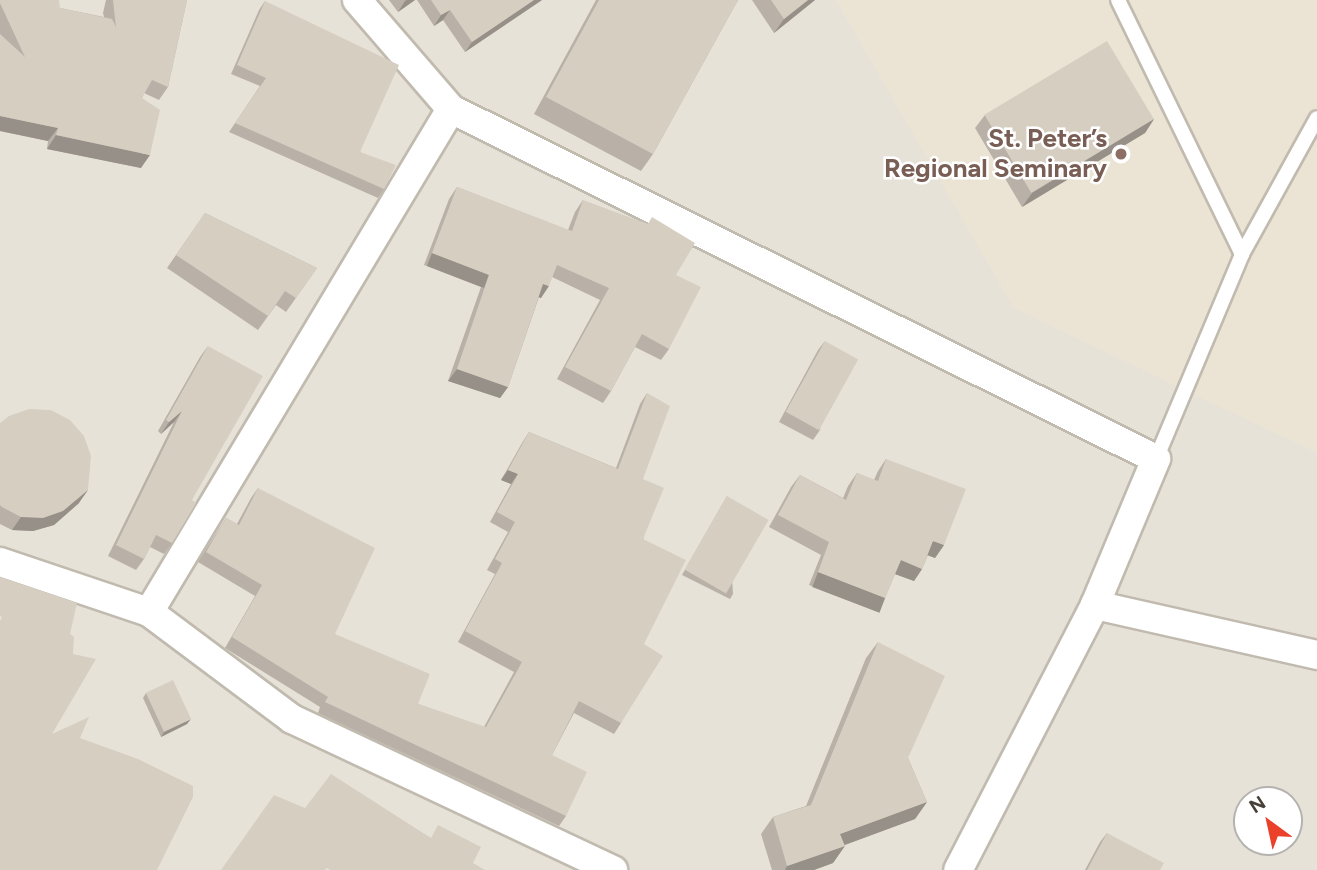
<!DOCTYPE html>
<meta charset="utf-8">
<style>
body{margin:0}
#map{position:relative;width:1317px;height:870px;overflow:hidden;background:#f3f0e9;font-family:Figtree,sans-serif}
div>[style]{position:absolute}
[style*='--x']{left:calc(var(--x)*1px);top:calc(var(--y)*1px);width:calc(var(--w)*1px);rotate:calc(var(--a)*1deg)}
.residential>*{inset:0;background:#e7e2d8}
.education>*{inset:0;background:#ebe4d4}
.roads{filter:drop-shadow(2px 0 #c1baaf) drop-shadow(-2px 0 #c1baaf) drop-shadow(0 2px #c1baaf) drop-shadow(0 -2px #c1baaf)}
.lane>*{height:14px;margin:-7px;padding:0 7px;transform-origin:7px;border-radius:7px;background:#fff}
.street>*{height:28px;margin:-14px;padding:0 14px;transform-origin:14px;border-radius:14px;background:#fff}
.wall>*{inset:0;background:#b9b1a7}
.shaded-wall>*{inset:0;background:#969088;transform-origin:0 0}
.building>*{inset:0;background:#d7cec2;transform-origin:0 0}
.dots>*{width:19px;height:19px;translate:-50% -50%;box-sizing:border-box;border:4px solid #fff;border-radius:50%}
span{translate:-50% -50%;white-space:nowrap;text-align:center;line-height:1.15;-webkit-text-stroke:5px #fff;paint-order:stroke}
.education-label{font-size:26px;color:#785e54;font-weight:700}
.right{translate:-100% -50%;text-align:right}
.north{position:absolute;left:1233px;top:786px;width:70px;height:70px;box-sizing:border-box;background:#fff;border:2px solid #b5b3af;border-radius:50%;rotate:327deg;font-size:19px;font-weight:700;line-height:28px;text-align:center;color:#474038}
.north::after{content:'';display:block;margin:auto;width:24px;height:32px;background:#eb4029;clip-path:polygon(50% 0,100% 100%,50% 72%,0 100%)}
</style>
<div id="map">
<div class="residential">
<i style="clip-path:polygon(evenodd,0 0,1317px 0,1317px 870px,0 870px,0 0,1247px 800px,1289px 800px,1289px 842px,1247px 842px,1247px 800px)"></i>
</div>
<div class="education">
<i style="clip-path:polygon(836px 0,1317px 0,1317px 453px,1014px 308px)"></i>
</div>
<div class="roads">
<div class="lane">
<i style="--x:1118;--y:0;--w:283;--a:64"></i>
<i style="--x:1156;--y:459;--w:222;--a:-67.2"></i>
<i style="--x:1242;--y:254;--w:155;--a:-61.1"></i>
</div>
<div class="street">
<i style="--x:357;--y:0;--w:144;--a:49.2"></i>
<i style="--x:451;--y:109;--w:787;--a:26.4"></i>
<i style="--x:1156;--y:459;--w:158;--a:112.7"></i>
<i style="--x:1095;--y:605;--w:298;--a:117.3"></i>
<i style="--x:451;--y:109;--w:587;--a:120.98"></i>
<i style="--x:149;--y:612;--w:179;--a:36.8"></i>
<i style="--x:292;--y:719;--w:355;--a:25.2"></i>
<i style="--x:0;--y:562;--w:157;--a:18.6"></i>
<i style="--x:1095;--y:605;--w:228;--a:12.7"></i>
</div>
</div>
<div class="wall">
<i style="clip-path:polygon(0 0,60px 8px,104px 17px,103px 13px,106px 0,187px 0,168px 87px,159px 100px,144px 93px,142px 98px,141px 168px,47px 149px,48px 141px,0 131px)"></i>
<i style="clip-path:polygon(389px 0,415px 0,398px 12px)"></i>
<i style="clip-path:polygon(417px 0,542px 0,465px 52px,443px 20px,434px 26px)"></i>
<i style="clip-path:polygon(596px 0,738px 0,653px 154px,641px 171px,534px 114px)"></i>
<i style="clip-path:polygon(752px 0,815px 0,774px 33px)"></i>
<i style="clip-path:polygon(265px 1px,384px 189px,378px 198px,229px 132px,260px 86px,231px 74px,259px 10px)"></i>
<i style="clip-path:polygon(985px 115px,1154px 119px,1145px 133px,1022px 207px,975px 128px)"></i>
<i style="clip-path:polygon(457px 187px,568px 230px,575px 212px,583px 200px,676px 275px,669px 349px,661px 360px,635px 347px,611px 391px,603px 403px,557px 379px,600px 300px,552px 277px,541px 298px,539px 297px,508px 387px,500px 398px,448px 381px,481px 287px,424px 265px,449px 199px)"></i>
<i style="clip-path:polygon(205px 213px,317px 268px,286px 312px,276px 305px,258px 330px,167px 268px)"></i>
<i style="clip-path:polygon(825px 341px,820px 430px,813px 440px,779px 422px,818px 350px)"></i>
<i style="clip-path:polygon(208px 346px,192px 500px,172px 543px,164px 554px,150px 547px,144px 559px,136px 570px,108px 556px,174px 422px,161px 434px,158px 431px,200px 357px)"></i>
<i style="clip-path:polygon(647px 393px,643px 479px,644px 644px,621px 723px,614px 734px,574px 713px,552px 755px,566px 816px,559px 826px,318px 713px,320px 707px,225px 648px,255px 596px,198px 562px,226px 518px,237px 524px,251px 498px,258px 488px,335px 634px,418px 704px,484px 727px,514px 672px,458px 642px,495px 574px,487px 570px,508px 532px,490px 522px,511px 484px,501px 480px,522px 443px,529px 432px,616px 468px,640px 404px)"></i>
<i style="clip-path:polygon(0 423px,79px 503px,54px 525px,33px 531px,12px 530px,0 524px)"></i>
<i style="clip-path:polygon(886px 459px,944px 545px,935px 558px,928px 555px,922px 569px,914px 581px,895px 574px,885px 598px,876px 611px,809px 585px,821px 555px,769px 527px,791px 487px,800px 475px,843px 498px,848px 486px,857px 473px,874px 480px,878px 471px)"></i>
<i style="clip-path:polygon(727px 496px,733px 594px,730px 599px,682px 575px)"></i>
<i style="clip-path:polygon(878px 642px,908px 758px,927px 802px,915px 819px,845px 845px,833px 863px,814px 870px,772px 870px,761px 834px,773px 817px,806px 806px,866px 658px)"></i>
<i style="clip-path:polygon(146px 693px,187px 724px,161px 737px,143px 698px)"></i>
<i style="clip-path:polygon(1107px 833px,1160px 870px,1085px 870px,1100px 842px)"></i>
</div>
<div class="shaded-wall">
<i style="clip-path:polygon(407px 0,415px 0,398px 12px,405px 1px)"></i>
<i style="clip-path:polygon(534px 0,542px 0,465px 52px,472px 42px)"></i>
<i style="clip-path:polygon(808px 0,815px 0,774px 33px,784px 19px)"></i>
<i style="clip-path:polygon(450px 10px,443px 20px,434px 26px,441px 15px)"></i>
<i style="clip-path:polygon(0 116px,58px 128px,48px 141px,0 131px)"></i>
<i style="clip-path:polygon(1154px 119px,1145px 133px,1022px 207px,1032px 193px)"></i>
<i style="clip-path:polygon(56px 135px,150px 155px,141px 168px,47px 149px)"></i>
<i style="left:432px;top:253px;width:61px;height:14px;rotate:21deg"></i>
<i style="clip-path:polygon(543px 284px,549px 286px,541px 298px,535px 296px)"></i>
<i style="clip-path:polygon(457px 369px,508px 387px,500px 398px,448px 381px)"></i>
<i style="clip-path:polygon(182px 411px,174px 422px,161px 434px,169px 422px)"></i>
<i style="clip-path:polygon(508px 470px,518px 474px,511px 484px,501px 480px)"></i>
<i style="clip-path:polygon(88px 490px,79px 503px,54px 525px,33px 531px,12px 530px,21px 517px)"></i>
<i style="clip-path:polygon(933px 541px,944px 545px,935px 558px,924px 554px)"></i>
<i style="clip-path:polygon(901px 560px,922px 569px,914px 581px,892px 573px)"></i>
<i style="left:818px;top:572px;width:72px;height:16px;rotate:21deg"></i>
<i style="clip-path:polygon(191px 719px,187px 724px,161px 737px,164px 732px)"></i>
<i style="clip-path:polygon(927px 802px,915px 819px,828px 851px,840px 834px)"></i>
<i style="clip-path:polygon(845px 846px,833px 863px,814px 870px,785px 870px,787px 866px)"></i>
</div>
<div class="building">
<i style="clip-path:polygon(0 0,59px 0,60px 8px,112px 19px,116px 27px,113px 0,187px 0,168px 87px,152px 80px,142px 98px,160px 110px,150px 155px,56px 135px,58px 128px,0 116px,0 34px,25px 57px,0 3px)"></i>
<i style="clip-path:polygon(431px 0,534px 0,472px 42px,450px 10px,441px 15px)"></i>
<i style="clip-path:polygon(599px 0,738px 0,653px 154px,546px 97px)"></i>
<i style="clip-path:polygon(771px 0,808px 0,784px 19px)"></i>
<i style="clip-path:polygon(265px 1px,399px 65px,360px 152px,396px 165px,384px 189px,235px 123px,266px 78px,237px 65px)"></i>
<i style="left:1107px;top:41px;width:91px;height:143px;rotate:59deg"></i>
<i style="clip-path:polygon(457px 187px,572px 231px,583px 200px,648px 224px,652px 217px,695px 243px,676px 275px,701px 287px,669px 349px,642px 334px,611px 391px,565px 367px,609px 288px,557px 265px,549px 286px,543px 284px,508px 387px,457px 369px,489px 275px,432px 253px)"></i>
<i style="clip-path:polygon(205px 213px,317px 268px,296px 298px,285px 291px,268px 316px,176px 255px)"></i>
<i style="left:825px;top:341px;width:38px;height:81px;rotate:29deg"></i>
<i style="clip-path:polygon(208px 346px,263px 376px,192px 500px,196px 503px,172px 543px,156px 535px,144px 559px,116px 545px,182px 411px,169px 422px,166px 420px)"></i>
<i style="clip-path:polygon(647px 393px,670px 406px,643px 479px,664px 488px,643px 539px,686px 560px,644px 644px,663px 656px,621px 723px,579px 701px,552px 755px,587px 772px,566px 816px,325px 702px,328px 697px,232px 637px,262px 585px,206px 552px,226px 518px,239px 525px,258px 488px,375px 548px,335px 634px,430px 674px,418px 704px,486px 727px,522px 662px,465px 631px,502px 563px,495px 559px,515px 522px,497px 512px,518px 474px,508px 470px,529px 432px,618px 469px)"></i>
<i style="clip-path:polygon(29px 409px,51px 410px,70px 420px,84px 436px,91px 456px,88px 490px,63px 511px,43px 518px,21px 517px,2px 507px,0 505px,0 423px,9px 416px)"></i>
<i style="clip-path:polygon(886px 459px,966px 489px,944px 545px,933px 541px,922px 569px,901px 560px,885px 598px,818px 572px,829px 542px,778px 515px,800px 475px,846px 500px,857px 473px,878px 481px)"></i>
<i style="left:727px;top:496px;width:48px;height:85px;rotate:30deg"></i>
<i style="clip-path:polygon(0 577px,77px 603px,70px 634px,74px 637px,73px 654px,96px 659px,52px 734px,89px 717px,80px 738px,138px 759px,193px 786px,193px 797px,157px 870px,0 870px,0 621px,2px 617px,0 616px)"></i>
<i style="clip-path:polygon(878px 642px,945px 676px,908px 758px,927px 802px,840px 834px,845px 846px,787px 866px,773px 817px,811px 805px)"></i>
<i style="left:173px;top:680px;width:43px;height:30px;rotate:65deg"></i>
<i style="clip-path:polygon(331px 774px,431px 838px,438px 825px,481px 847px,473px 863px,485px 870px,330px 870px,327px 868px,325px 870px,221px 870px,274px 795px,305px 808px)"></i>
<i style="clip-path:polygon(1107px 833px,1164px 863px,1160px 870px,1087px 870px)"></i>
</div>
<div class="dots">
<i style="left:1121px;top:154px;background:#8d6e63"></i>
</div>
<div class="education-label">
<span class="right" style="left:1107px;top:154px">St. Peter’s<br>Regional Seminary</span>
</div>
<div class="north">N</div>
</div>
